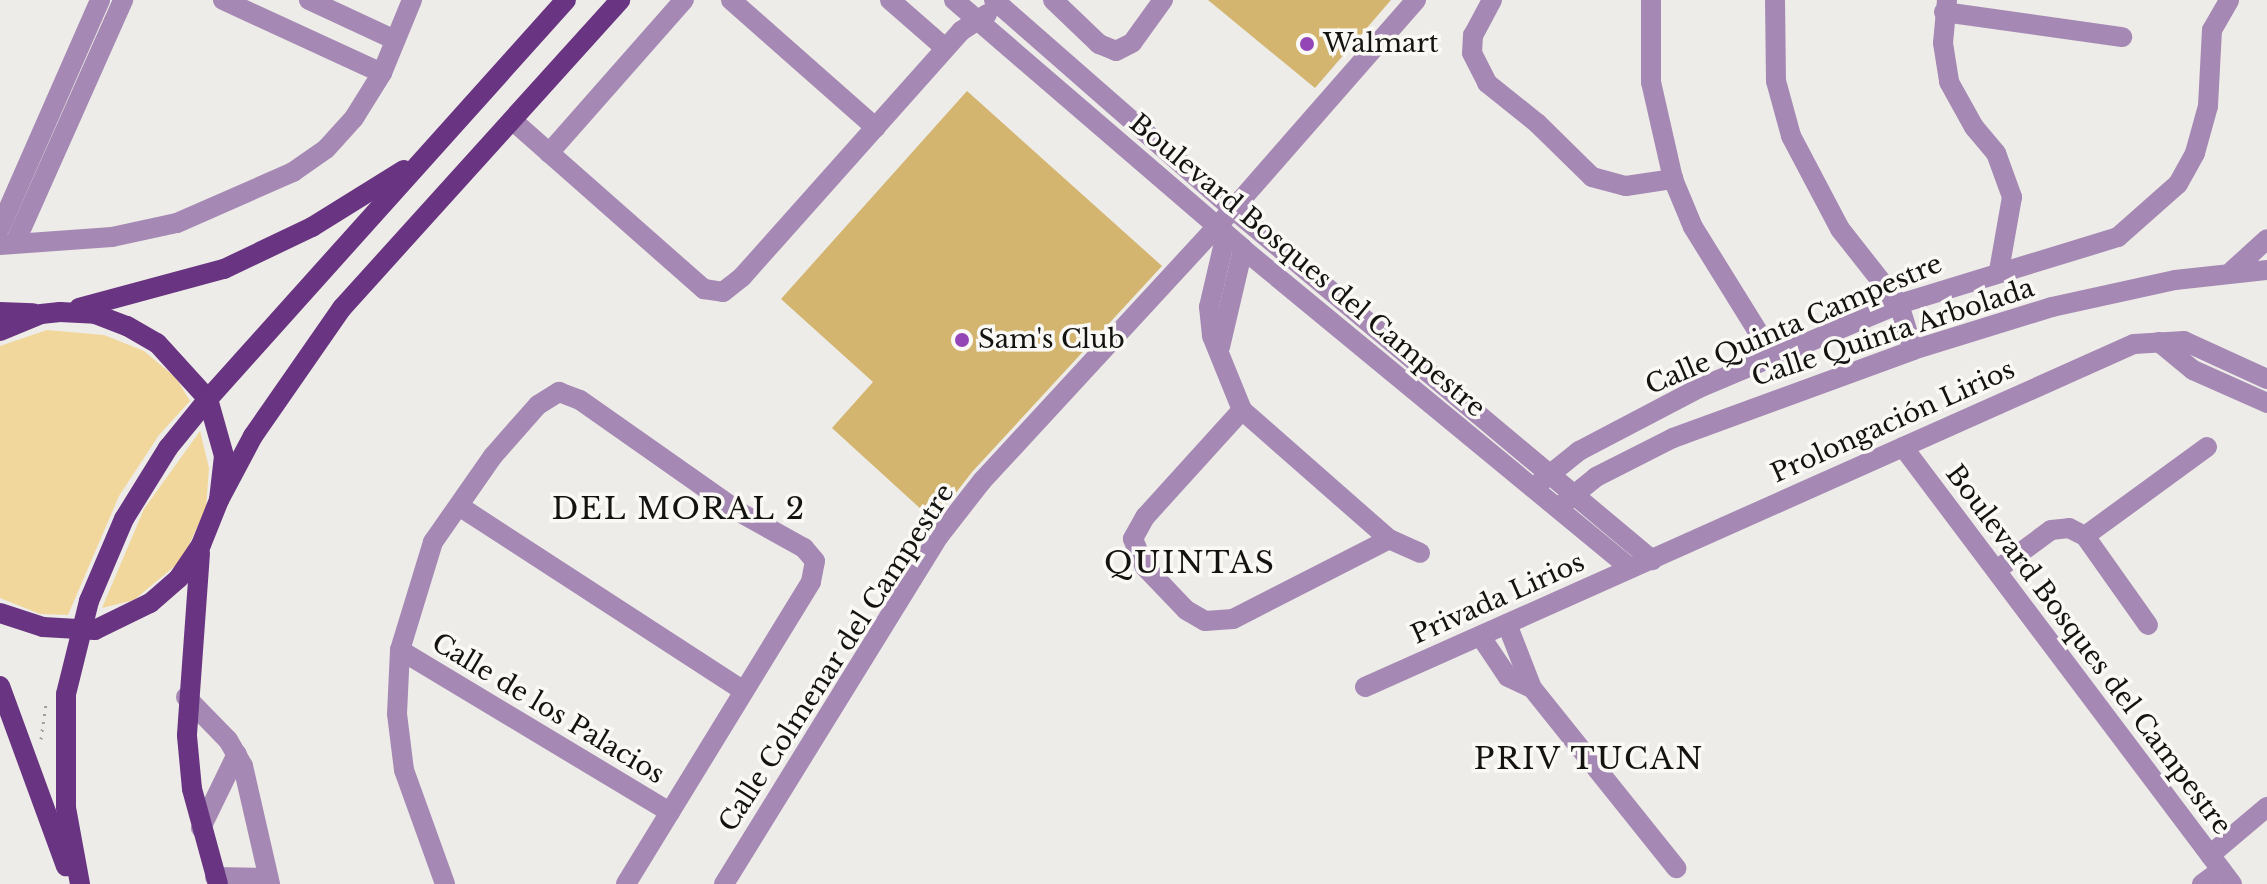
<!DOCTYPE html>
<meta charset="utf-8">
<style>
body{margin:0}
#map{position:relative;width:2267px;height:884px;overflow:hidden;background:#eeece8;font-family:"Libre Baskerville",serif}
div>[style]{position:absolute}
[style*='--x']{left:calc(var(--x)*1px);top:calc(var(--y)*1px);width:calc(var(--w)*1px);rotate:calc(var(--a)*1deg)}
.green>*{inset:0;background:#f1d79b}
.building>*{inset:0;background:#d3b56f}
.path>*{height:3px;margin-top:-1.5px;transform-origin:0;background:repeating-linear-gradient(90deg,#a19f9c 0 2px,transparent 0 8px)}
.minor>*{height:20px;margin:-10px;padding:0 10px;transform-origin:10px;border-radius:10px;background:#a589b4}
.major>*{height:20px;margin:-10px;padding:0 10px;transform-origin:10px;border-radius:10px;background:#693481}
.dots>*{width:22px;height:22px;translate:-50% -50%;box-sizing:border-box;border:4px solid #fbf9f5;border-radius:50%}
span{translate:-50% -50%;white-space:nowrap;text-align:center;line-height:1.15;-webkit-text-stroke:7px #fbf9f5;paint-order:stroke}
.poi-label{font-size:26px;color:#131311}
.left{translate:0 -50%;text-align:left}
.street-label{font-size:26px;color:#131311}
.quarter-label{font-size:30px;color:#131311;letter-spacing:2px}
</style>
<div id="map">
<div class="green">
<i style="clip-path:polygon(47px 330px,104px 335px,144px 351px,176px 378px,190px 401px,159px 435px,119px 496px,68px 615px,40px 614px,0 598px,0 346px)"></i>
<i style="clip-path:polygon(200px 431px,209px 468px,206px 508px,182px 560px,134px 600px,102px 608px,144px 509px)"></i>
</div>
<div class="building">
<i style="clip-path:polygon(1208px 0,1391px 0,1315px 88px)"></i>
<i style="clip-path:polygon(967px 91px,1162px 266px,972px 472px,934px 521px,832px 428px,873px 382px,781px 299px)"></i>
</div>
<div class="path">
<i style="--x:41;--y:739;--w:36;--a:-82"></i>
</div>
<div class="minor">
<i style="--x:223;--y:0;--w:175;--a:24.7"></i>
<i style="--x:309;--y:0;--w:95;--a:24.9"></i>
<i style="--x:731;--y:0;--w:193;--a:41.4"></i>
<i style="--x:890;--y:0;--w:73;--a:41.1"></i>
<i style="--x:954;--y:0;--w:381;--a:40.7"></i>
<i style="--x:1243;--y:249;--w:502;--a:39.5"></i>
<i style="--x:994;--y:0;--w:317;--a:41.2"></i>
<i style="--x:1233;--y:209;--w:547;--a:39.95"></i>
<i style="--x:1053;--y:0;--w:64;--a:43.7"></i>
<i style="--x:1099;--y:44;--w:18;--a:22"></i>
<i style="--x:1116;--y:51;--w:18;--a:-27"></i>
<i style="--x:1132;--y:43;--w:53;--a:-54.2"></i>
<i style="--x:1492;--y:0;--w:40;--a:118"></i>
<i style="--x:1473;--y:35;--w:18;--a:93"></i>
<i style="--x:1472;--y:53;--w:34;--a:63"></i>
<i style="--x:1487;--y:83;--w:64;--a:38.7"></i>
<i style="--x:1537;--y:123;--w:77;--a:44.5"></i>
<i style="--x:1592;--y:177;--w:35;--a:15"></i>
<i style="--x:1626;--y:186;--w:48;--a:-8.5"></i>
<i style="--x:1651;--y:0;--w:82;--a:90"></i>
<i style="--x:1651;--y:82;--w:99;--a:77.2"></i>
<i style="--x:1673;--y:179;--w:52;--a:67.4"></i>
<i style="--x:1693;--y:227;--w:152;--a:58.2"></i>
<i style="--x:1775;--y:0;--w:81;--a:89.3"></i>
<i style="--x:1776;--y:81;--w:57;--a:74.7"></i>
<i style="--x:1791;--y:136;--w:105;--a:62.2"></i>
<i style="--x:1840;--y:229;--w:95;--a:51.8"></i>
<i style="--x:1899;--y:304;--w:48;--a:73.1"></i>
<i style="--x:1947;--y:0;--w:43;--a:95.3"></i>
<i style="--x:1943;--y:43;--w:39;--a:81"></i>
<i style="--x:1949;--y:82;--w:51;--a:60.9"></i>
<i style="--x:1974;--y:127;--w:34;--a:50"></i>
<i style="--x:1996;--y:153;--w:47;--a:70"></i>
<i style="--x:2012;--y:197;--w:75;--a:100"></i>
<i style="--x:1944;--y:12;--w:180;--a:8"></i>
<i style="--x:512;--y:120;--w:256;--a:41.4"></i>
<i style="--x:704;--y:289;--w:19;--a:9"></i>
<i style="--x:723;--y:292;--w:24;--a:-38"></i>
<i style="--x:742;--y:277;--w:329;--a:-48.3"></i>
<i style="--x:961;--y:31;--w:31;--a:-33"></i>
<i style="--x:549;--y:153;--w:204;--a:-48.6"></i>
<i style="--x:0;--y:228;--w:249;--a:-66.3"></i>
<i style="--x:1226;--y:234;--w:75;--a:103.1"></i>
<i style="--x:1209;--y:307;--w:29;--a:84"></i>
<i style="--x:1212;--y:336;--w:80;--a:67.9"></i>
<i style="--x:1242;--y:410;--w:196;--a:41.3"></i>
<i style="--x:1389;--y:539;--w:34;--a:24"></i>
<i style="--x:15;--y:243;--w:266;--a:-66"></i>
<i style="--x:0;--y:245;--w:112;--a:-4.1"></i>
<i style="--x:112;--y:237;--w:66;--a:-12.2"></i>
<i style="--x:177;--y:223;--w:127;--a:-23.7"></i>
<i style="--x:293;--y:172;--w:40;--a:-34.9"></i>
<i style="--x:326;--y:149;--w:42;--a:-47.9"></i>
<i style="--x:354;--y:118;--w:53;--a:-58.1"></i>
<i style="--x:382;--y:73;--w:79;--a:-67.7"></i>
<i style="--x:2232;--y:271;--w:47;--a:-42.4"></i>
<i style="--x:2159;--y:342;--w:44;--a:39.5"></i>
<i style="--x:2193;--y:370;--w:81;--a:24"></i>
<i style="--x:1220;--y:347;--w:101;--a:-76.8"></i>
<i style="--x:1242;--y:410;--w:144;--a:132.2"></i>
<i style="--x:1145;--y:517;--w:25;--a:119"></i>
<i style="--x:1133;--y:539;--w:30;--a:67"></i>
<i style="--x:1145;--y:567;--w:59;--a:46.4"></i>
<i style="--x:1186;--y:610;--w:22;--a:30"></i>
<i style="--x:1205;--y:621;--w:28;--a:-4"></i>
<i style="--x:1233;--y:619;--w:175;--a:-27.1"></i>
<i style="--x:1903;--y:447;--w:547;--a:53.03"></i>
<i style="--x:1533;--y:488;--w:59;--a:-38.8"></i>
<i style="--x:1579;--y:451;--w:136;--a:-27.7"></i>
<i style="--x:1699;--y:388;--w:217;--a:-22.8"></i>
<i style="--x:1899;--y:304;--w:229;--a:-17"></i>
<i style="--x:2118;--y:237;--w:80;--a:-41.5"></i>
<i style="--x:2178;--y:184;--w:35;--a:-61"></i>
<i style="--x:2195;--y:153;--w:49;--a:-74.5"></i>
<i style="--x:2208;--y:106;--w:76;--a:-87"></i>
<i style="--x:2212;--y:30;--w:34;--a:-60"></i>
<i style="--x:1564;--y:503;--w:41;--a:-39.1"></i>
<i style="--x:1596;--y:477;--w:86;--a:-26.9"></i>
<i style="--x:1673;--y:438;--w:256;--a:-20.1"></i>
<i style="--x:1913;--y:350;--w:145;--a:-17.2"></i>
<i style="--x:2052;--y:307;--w:126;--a:-12.4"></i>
<i style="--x:2175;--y:280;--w:93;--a:-6.2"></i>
<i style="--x:459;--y:506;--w:338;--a:33"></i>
<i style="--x:2085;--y:536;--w:151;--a:-36.1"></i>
<i style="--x:1998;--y:569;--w:66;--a:-36.3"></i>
<i style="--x:2051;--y:530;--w:18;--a:-6"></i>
<i style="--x:2069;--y:528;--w:18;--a:27"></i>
<i style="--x:2085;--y:536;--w:109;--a:54.7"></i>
<i style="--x:1507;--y:624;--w:69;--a:68.7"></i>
<i style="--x:1532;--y:688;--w:231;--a:51.3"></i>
<i style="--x:1481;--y:637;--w:48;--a:56"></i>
<i style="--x:1508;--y:677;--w:26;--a:25"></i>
<i style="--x:400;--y:650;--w:315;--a:31"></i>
<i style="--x:1365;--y:687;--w:842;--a:-24.04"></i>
<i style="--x:2134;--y:344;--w:50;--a:-3.4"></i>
<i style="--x:2184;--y:341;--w:91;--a:24.6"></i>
<i style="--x:186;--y:697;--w:60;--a:45.7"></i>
<i style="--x:228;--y:740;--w:30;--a:60"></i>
<i style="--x:243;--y:766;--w:121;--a:77.1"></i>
<i style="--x:201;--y:828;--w:82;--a:-64.1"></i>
<i style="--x:2210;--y:855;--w:75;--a:-40.1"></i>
<i style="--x:215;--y:877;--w:53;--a:1.1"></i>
<i style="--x:445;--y:884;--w:121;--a:-109.8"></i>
<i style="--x:404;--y:770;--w:56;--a:-97.1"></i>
<i style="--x:397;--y:714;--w:64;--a:-87.3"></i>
<i style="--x:400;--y:650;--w:113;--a:-73"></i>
<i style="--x:433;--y:542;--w:105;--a:-55.1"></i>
<i style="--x:493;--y:456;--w:68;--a:-48.6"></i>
<i style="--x:538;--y:405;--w:25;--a:-32"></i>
<i style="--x:559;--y:392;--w:22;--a:21"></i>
<i style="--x:580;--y:400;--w:197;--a:35.1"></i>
<i style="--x:741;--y:513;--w:72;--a:29.1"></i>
<i style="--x:804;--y:548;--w:17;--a:50"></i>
<i style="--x:815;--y:561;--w:21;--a:101"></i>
<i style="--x:811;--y:582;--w:354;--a:121.5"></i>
<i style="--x:724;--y:884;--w:409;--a:-58.3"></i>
<i style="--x:939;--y:536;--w:70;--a:-52"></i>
<i style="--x:982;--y:481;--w:370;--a:-47.3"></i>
<i style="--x:1233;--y:209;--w:278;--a:-48.8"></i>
<i style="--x:2202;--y:884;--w:24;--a:-36"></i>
</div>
<div class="major">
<i style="--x:79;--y:308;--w:150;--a:-15.1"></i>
<i style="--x:224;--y:269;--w:98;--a:-25.5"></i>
<i style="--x:312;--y:227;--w:108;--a:-31.8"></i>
<i style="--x:0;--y:312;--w:33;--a:2"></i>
<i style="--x:0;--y:331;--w:44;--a:-22.5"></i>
<i style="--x:41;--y:314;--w:19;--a:-6"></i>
<i style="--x:60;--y:312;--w:35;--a:3"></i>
<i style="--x:95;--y:314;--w:34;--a:21"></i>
<i style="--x:127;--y:326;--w:34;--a:30"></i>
<i style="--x:157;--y:343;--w:76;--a:47.7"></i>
<i style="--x:208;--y:399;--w:59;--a:74.3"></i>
<i style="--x:224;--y:456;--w:44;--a:96.5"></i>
<i style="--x:219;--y:500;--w:48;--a:111.8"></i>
<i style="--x:201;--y:545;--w:40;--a:124"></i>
<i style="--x:179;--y:578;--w:38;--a:139"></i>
<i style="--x:150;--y:603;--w:61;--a:153.9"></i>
<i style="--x:95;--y:630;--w:52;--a:-176.7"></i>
<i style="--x:43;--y:627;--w:45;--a:-162"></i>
<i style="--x:219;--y:500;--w:72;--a:-62"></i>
<i style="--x:253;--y:436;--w:156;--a:-55.2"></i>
<i style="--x:342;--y:308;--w:415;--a:-47.9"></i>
<i style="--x:200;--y:553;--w:183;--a:94.1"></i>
<i style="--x:187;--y:736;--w:53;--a:84.6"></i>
<i style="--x:192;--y:789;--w:98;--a:74.7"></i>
<i style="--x:0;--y:686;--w:192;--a:69.9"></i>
<i style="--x:80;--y:884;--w:77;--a:-100.4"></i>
<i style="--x:66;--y:808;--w:114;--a:-90"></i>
<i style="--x:66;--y:694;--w:96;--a:-76.1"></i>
<i style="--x:89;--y:601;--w:89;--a:-66.9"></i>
<i style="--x:124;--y:519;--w:84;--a:-58.2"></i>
<i style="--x:168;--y:448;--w:63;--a:-50.8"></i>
<i style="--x:208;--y:399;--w:536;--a:-48.1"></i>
</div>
<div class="dots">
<i style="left:1307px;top:44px;background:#9446b7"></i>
<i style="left:962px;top:340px;background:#9446b7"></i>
</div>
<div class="poi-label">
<span class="left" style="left:1323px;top:44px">Walmart</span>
<span class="left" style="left:978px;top:340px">Sam's Club</span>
</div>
<div class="street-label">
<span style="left:1307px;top:266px;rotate:40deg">Boulevard Bosques del Campestre</span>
<span style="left:1794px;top:325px;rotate:-23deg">Calle Quinta Campestre</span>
<span style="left:1893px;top:333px;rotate:-18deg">Calle Quinta Arbolada</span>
<span style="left:1893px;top:422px;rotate:-24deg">Prolongación Lirios</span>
<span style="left:1498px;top:599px;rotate:-24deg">Privada Lirios</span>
<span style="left:2088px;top:650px;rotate:53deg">Boulevard Bosques del Campestre</span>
<span style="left:837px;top:658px;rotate:-57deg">Calle Colmenar del Campestre</span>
<span style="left:548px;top:709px;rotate:31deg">Calle de los Palacios</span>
</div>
<div class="quarter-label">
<span style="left:679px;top:509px">DEL MORAL 2</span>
<span style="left:1190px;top:563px">QUINTAS</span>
<span style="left:1589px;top:759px">PRIV TUCAN</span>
</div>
</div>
